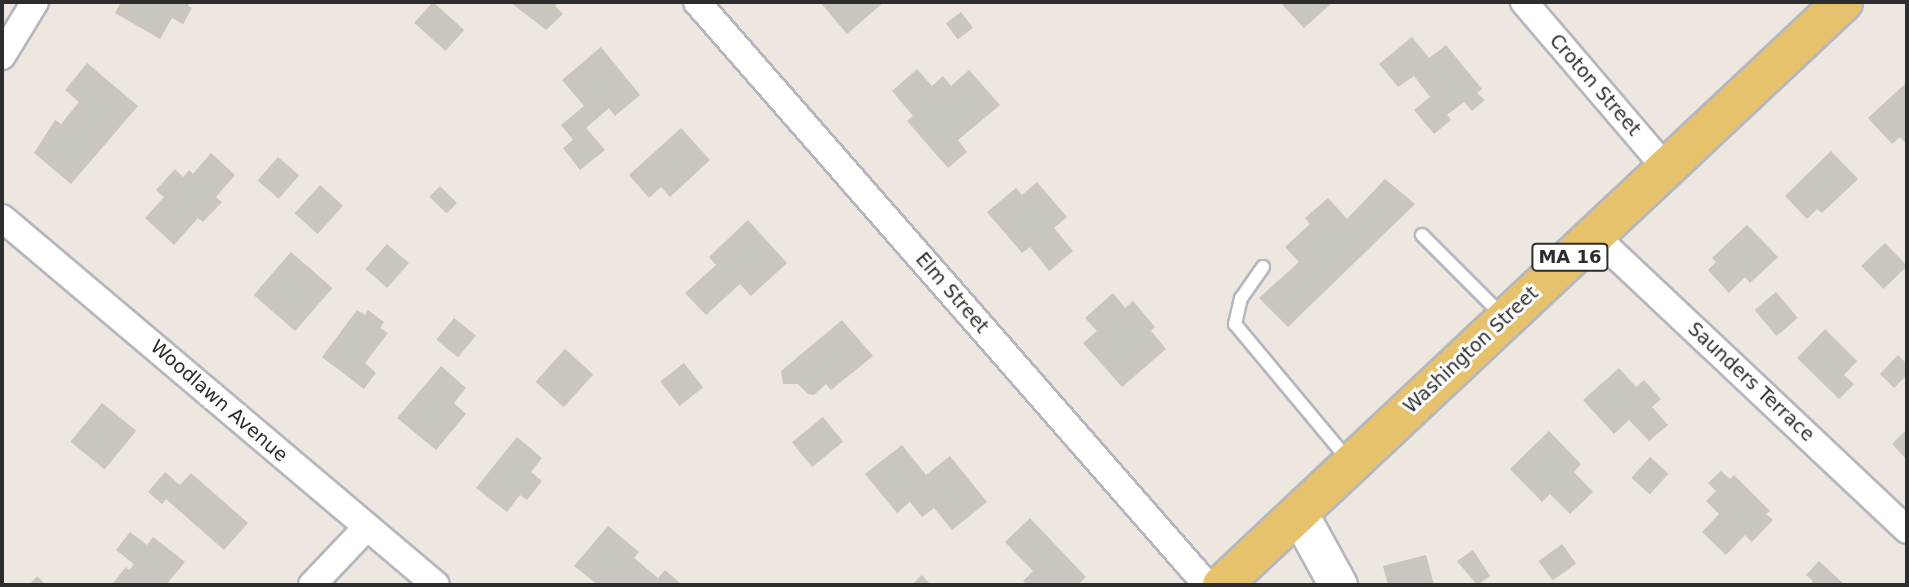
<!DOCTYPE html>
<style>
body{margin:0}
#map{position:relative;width:1909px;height:587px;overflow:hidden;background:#ede7e0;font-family:"DejaVu Sans",sans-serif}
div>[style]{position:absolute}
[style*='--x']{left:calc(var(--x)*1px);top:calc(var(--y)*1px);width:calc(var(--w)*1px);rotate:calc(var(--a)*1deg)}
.building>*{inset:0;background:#c9c5bf;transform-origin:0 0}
.roads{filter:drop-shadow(2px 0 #b4b7bf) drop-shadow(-2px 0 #b4b7bf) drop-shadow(0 2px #b4b7bf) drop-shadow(0 -2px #b4b7bf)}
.lane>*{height:12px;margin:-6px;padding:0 6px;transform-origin:6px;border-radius:6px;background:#fff}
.street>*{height:26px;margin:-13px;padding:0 13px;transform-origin:13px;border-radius:13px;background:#fff}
.secondary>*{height:37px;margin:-18.5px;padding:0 18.5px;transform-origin:18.5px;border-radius:18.5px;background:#fff}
.primary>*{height:38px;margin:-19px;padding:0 19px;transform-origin:19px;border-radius:19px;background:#e6c26d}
span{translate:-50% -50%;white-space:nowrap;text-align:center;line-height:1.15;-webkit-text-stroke:6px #fff;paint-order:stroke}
.shield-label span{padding:2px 5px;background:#fff;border:2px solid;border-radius:5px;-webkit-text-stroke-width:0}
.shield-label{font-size:18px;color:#2d2d2d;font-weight:700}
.street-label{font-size:19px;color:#2d2d2d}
.frame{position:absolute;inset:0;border:4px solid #2d2d2d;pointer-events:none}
</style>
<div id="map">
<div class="building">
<i style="clip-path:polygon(121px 2px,190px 2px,188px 6px,192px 8px,183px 24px,172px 18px,160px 39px,115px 13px)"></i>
<i style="left:433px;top:2px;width:42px;height:28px;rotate:42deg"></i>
<i style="clip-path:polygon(510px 2px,559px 2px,555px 6px,563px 14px,546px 30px)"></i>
<i style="clip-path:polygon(820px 2px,884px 2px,847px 34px)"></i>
<i style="clip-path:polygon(1280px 2px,1333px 2px,1304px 28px)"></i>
<i style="left:961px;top:12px;width:20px;height:19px;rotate:53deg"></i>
<i style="clip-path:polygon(1412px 37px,1429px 58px,1446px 45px,1482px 89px,1477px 93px,1485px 100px,1472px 111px,1464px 102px,1447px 115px,1451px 120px,1434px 134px,1414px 110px,1430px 97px,1414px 76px,1398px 87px,1379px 64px)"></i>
<i style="clip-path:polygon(601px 47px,640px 95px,615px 116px,609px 108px,586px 128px,605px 150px,580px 170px,563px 148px,573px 140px,561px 125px,584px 106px,562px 80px)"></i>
<i style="clip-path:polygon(87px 63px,138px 106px,71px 184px,34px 153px,55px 120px,61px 124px,79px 102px,65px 90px)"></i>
<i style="clip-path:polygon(917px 69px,932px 86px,943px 76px,951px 86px,969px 70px,1000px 105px,958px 140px,967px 152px,948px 168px,907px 121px,913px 116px,892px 91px)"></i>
<i style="clip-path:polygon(1907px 82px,1907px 144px,1900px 137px,1892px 144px,1868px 118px)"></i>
<i style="clip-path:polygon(681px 128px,710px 160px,670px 197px,661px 187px,649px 198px,629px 175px)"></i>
<i style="clip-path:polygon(1831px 151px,1858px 179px,1822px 213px,1817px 209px,1807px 219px,1785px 196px)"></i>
<i style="clip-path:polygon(211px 153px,235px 175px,216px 197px,222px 202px,203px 222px,198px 218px,174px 245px,145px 218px,164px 197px,156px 190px,175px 169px,183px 177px,189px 170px,193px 174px)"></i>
<i style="left:278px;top:157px;width:28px;height:31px;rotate:41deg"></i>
<i style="clip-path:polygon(1385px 179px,1415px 204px,1288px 327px,1259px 298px,1299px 262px,1285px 247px,1310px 224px,1305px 218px,1328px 198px,1347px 219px)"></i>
<i style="clip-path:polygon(1037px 182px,1067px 217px,1054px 228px,1073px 251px,1049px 271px,1030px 247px,1022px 253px,987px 212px,1016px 188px,1022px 195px)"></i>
<i style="left:320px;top:185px;width:31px;height:38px;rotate:42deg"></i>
<i style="left:440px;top:186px;width:24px;height:15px;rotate:45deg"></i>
<i style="clip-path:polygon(748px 220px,787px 263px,751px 296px,740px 284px,706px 315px,685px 293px,716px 265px,709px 257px)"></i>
<i style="clip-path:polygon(1747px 225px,1778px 257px,1750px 283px,1745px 277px,1729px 293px,1708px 270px,1716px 262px,1712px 258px)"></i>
<i style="left:1885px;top:243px;width:32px;height:33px;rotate:46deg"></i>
<i style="left:387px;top:244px;width:29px;height:33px;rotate:41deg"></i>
<i style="left:291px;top:252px;width:55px;height:57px;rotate:41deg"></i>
<i style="left:1776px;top:292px;width:34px;height:28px;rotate:50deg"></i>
<i style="clip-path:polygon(1113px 293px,1125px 308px,1133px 301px,1155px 327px,1151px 331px,1166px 349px,1122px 387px,1083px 343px,1097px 331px,1085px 318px)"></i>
<i style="clip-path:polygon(357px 310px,365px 315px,368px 310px,384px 322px,380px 328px,388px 333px,365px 363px,376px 373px,364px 389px,322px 357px)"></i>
<i style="left:454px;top:318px;width:28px;height:28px;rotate:39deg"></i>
<i style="clip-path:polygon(842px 320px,873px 356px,831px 390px,826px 384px,814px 395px,808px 394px,798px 384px,783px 384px,781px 371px)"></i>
<i style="clip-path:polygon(1825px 329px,1857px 361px,1844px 375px,1854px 384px,1839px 399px,1797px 358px)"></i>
<i style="left:565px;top:349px;width:38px;height:44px;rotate:42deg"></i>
<i style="clip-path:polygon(1898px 355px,1907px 364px,1907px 375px,1894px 388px,1880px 374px)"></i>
<i style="left:684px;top:363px;width:31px;height:30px;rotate:52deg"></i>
<i style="clip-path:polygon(441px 366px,466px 388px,454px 403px,466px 414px,436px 450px,397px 418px)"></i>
<i style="clip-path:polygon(1619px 368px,1636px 387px,1644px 380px,1661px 399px,1652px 407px,1668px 425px,1649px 441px,1629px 420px,1614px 434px,1583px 400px)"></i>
<i style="left:102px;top:403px;width:44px;height:50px;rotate:39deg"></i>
<i style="left:823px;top:417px;width:32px;height:40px;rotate:51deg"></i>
<i style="clip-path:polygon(1907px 429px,1907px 460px,1892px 444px)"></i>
<i style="clip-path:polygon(1549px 431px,1581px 464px,1574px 472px,1593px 492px,1570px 514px,1550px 494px,1542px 502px,1510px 469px)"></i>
<i style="clip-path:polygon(517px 437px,542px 458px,531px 472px,542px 481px,527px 500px,520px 495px,507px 512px,476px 488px)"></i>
<i style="clip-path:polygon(902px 445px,926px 475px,950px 456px,987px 502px,952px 530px,934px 508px,922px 517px,910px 502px,897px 513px,865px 474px)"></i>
<i style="left:1650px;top:457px;width:25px;height:28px;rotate:42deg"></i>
<i style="clip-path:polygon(1721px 471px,1730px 479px,1734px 475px,1770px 511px,1766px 514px,1773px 520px,1752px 542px,1745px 535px,1726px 555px,1702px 532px,1719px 514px,1706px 501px,1716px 491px,1708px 483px)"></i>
<i style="clip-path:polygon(165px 472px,180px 485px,191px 473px,248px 523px,224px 550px,166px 499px,162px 504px,148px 492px)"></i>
<i style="clip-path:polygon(1030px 518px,1086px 577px,1078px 585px,1028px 585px,1023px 581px,1033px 571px,1005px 542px)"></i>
<i style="clip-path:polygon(608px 526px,639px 552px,634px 558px,658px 578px,665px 570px,680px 583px,598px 585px,574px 566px)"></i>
<i style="clip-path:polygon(130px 532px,147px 545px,153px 537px,185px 562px,166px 585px,113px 583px,126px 567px,129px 570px,134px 564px,116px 550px)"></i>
<i style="left:1562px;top:544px;width:24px;height:29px;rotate:54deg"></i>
<i style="clip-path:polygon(1473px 550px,1490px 576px,1477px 585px,1457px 561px)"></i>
<i style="clip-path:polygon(1426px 555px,1434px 585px,1388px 585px,1383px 566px)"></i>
<i style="clip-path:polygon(1819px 561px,1845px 585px,1809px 585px,1813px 581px,1806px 575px)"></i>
<i style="clip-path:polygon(922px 575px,931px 585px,911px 585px)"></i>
<i style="clip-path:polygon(37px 576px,46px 585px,29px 585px)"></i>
</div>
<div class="roads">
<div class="lane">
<i style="--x:1422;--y:235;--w:113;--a:45"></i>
<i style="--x:1263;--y:267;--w:38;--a:125"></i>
<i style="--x:1241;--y:298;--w:27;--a:103"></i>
<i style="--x:1235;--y:324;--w:178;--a:50.2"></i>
</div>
<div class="street">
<i style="--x:697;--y:2;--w:775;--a:48.82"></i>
<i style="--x:1524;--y:2;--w:218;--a:49.5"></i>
<i style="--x:2;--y:56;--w:63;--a:-58.6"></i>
<i style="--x:2;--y:218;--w:568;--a:40.22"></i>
<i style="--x:1594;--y:235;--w:430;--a:43.3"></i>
<i style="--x:312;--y:585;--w:80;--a:-46.5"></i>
</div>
<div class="secondary">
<i style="--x:1299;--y:514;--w:81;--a:61.2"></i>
</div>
<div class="primary">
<i style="--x:1222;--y:585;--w:852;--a:-43.19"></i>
</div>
</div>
<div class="shield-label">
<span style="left:1570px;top:257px">MA 16</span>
</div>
<div class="street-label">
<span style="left:1595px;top:85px;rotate:49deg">Croton Street</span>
<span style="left:952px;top:293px;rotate:49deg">Elm Street</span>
<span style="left:1471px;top:350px;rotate:-43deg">Washington Street</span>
<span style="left:1751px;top:382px;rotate:43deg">Saunders Terrace</span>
<span style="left:219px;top:401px;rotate:41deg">Woodlawn Avenue</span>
</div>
<div class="frame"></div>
</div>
